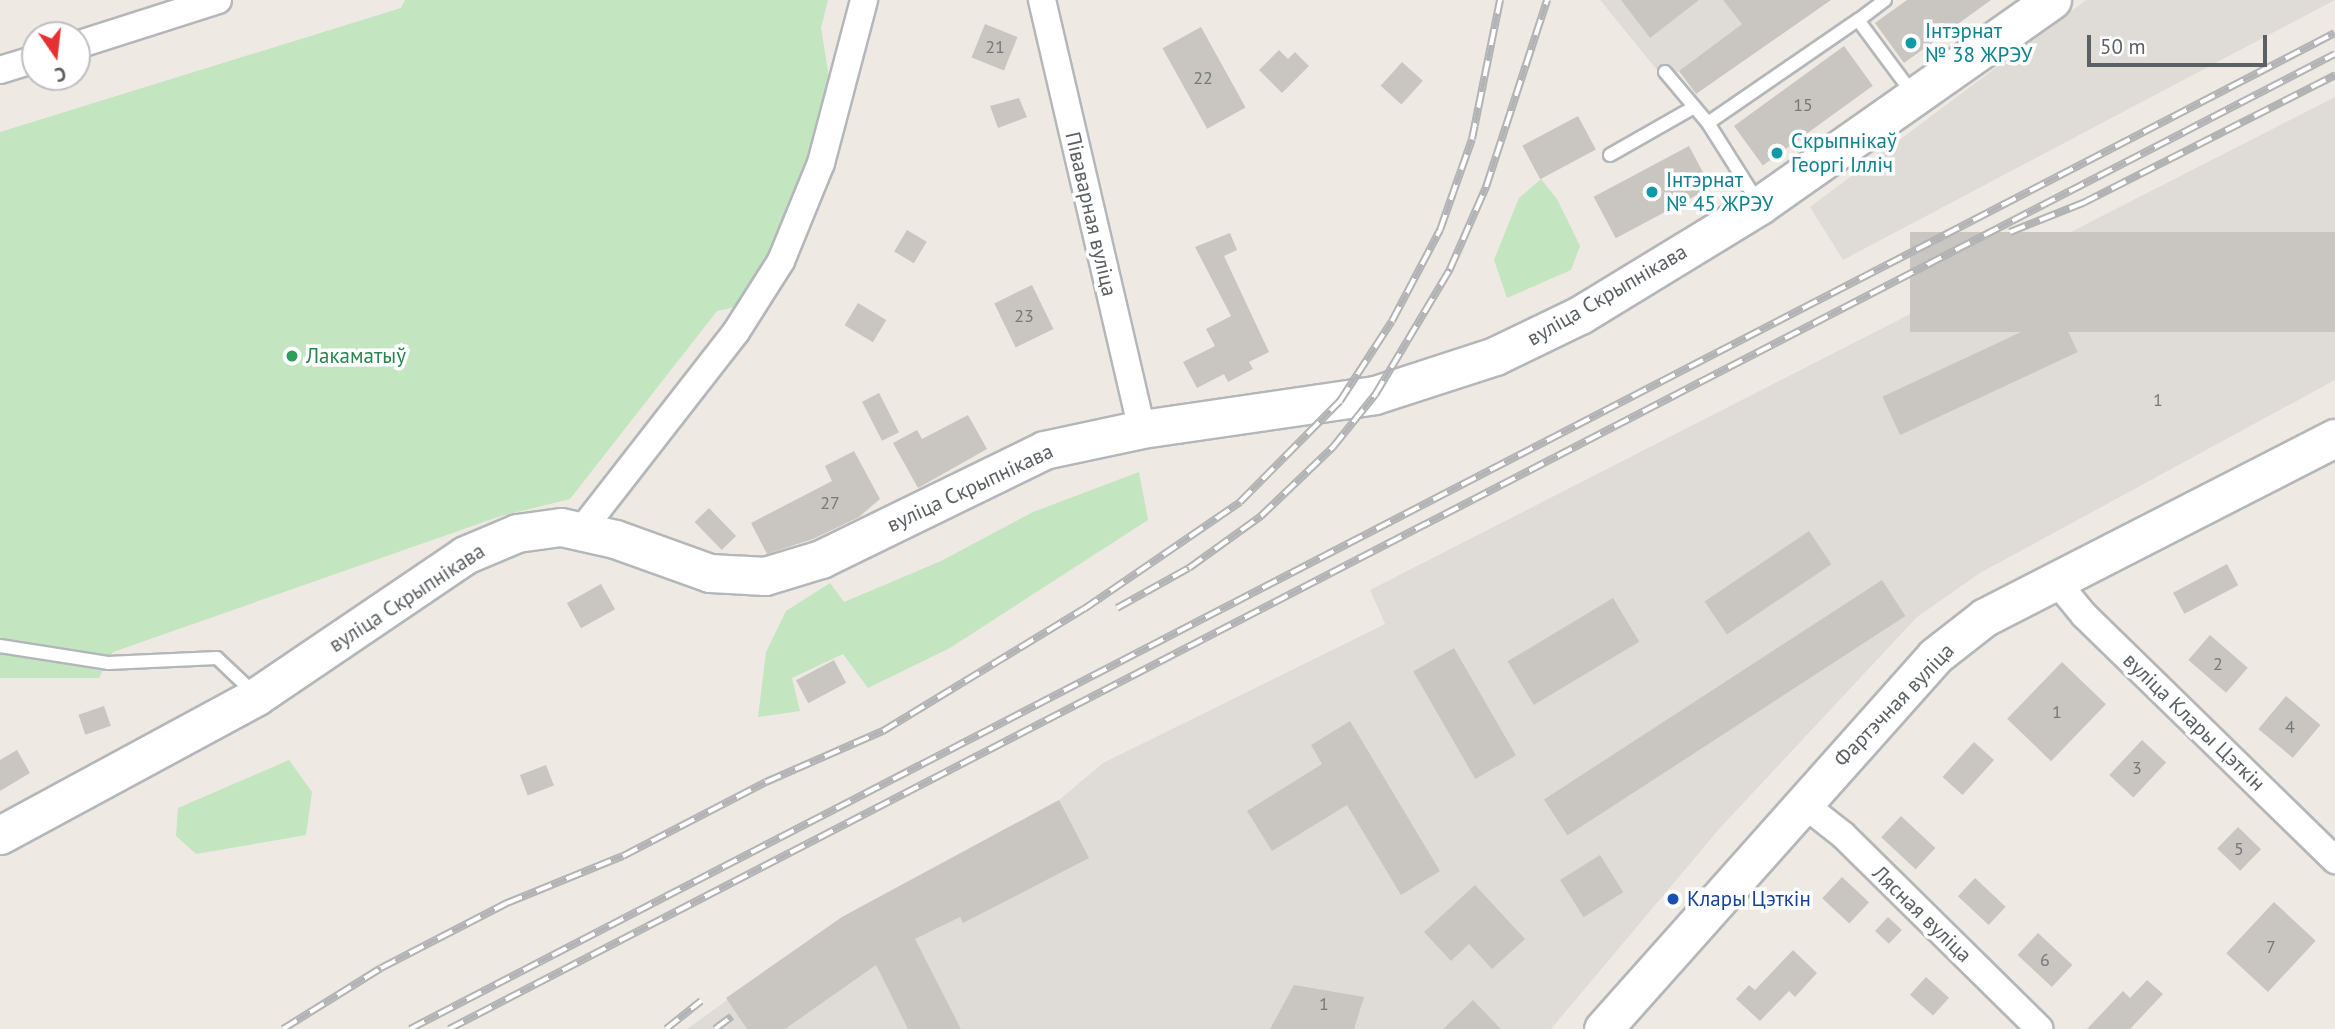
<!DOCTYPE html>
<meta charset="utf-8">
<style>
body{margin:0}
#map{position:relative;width:2335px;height:1029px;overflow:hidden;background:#eeeae3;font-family:"PT Sans",sans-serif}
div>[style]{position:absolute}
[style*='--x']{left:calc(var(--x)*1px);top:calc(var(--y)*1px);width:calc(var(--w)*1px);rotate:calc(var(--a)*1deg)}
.industrial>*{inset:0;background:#dfdcd8}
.green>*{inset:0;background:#c3e5c0}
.building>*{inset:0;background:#c9c5c0;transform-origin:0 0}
.roads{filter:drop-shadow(2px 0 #b4b7ba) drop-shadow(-2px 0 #b4b7ba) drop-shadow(0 2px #b4b7ba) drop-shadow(0 -2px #b4b7ba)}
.lane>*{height:12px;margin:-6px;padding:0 6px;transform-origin:6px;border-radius:6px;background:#fff}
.street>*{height:26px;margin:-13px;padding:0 13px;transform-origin:13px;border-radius:13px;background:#fff}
.secondary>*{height:37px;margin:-18.5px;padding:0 18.5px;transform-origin:18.5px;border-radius:18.5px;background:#fff}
.rail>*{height:8px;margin-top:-4px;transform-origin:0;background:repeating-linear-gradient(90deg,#fff 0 16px,#b2b3b4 0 32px);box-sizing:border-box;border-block:2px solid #b2b3b4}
.dots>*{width:19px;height:19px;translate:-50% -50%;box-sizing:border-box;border:4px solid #fff;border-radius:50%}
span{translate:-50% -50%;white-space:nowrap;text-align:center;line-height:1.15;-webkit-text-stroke:7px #fff;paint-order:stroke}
.number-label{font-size:18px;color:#76797b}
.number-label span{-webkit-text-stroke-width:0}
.culture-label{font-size:21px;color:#0d838f}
.left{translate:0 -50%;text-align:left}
.street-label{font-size:21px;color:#5b6064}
.leisure-label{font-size:21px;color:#27864d}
.transit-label{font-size:21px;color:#164399}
.north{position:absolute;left:21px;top:21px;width:70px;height:70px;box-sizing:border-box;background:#fff;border:2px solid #bdbfc1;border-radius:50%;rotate:166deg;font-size:19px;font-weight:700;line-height:28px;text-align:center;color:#5b6064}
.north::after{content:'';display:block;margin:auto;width:24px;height:32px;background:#e73033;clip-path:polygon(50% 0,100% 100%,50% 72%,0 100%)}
.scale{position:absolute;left:2087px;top:35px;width:180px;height:32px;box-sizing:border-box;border:4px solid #5b6064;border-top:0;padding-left:9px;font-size:21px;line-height:24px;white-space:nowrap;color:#5b6064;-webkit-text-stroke:5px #fff;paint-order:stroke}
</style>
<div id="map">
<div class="industrial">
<i style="clip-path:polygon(1600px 0,1774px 0,1666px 81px)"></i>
<i style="clip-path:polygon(2086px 0,2335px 0,1843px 260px,1810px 207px)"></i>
<i style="clip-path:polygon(2335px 97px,2335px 380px,1980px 573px,1917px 617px,1720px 828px,1551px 1029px,687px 1029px,842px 917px,1059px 800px,1103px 763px,1385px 624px,1370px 590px)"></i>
</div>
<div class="green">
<i style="clip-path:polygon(405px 0,828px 0,821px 28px,831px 90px,801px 192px,740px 306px,717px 311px,570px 499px,501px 516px,113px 652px,99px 678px,0 678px,0 132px,401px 8px)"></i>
<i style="clip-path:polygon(1541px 179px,1557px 199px,1580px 246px,1571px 270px,1507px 298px,1494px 260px,1519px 198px)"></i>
<i style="clip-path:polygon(1139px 472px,1148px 520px,950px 648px,868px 688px,843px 654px,792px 678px,800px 711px,758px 717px,766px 652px,786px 611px,830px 583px,844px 602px,941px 561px,1033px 512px)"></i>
<i style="clip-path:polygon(289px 760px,312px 792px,306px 835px,196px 854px,176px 836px,178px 808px)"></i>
</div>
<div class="building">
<i style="clip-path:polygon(1621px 0,1699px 0,1650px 38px)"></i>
<i style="clip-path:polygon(1723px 0,1831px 0,1696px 94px,1679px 71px,1742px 24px)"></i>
<i style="clip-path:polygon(1907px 0,1991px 0,1904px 63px,1875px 23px)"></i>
<i style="left:985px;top:24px;width:35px;height:36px;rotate:22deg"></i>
<i style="left:1201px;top:27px;width:92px;height:44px;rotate:61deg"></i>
<i style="left:1844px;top:46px;width:49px;height:136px;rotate:54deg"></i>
<i style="clip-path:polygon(1279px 50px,1288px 59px,1295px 52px,1309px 66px,1282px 93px,1259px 70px)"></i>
<i style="left:1402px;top:62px;width:28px;height:32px;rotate:42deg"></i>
<i style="clip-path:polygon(1019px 98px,1027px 117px,998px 128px,990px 106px)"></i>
<i style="left:1578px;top:116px;width:38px;height:63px;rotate:62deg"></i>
<i style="left:1689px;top:146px;width:47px;height:108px;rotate:62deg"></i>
<i style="left:907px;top:230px;width:23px;height:25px;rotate:31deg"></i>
<i style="left:2335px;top:232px;width:100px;height:425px;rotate:90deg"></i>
<i style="clip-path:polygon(1230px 233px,1237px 250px,1224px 256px,1269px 352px,1249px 362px,1253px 369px,1228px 382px,1224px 374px,1197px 388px,1183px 362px,1215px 346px,1206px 329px,1231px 316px,1195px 247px)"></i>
<i style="left:1032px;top:285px;width:49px;height:42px;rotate:64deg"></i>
<i style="left:858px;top:303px;width:33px;height:26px;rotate:31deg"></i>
<i style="left:2060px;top:314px;width:42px;height:196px;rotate:65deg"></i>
<i style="left:879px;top:393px;width:44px;height:19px;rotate:63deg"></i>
<i style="clip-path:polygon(968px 415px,987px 449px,918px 488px,893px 443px,917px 430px,922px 439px)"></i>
<i style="clip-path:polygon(854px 451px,880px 499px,859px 517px,813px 539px,767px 554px,751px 523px,832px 481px,825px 466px)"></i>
<i style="left:709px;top:508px;width:39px;height:20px;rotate:46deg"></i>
<i style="left:1809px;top:531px;width:40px;height:126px;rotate:56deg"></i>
<i style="left:2227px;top:564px;width:24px;height:61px;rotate:62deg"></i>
<i style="left:1882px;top:580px;width:43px;height:403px;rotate:57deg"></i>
<i style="left:601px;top:584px;width:29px;height:39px;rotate:61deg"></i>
<i style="left:1613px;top:598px;width:51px;height:123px;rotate:59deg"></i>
<i style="left:2210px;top:635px;width:50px;height:33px;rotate:41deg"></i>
<i style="left:1454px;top:648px;width:124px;height:47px;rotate:60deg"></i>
<i style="left:834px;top:660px;width:26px;height:43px;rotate:62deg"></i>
<i style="left:2062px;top:662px;width:61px;height:79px;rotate:44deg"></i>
<i style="left:2286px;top:696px;width:45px;height:43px;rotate:40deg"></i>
<i style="left:104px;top:706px;width:21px;height:27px;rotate:71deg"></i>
<i style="clip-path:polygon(1350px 721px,1440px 871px,1401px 895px,1347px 805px,1272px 851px,1247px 811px,1322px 764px,1311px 745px)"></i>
<i style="left:2142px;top:740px;width:33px;height:48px;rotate:43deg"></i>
<i style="left:1974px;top:742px;width:27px;height:47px;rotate:42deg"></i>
<i style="clip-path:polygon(17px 750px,30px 773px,0 791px,0 760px)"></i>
<i style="left:546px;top:765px;width:22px;height:28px;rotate:69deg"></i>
<i style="clip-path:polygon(1059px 800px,1089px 858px,963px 923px,960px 917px,915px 939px,961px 1029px,908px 1029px,876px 965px,785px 1029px,747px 1029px,726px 998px,842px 917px)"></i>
<i style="left:1901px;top:816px;width:47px;height:29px;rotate:43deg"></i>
<i style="left:2238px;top:827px;width:32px;height:30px;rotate:44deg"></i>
<i style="left:1600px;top:855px;width:44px;height:47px;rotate:58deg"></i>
<i style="left:1842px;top:877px;width:37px;height:29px;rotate:43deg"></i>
<i style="left:1975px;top:878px;width:42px;height:25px;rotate:43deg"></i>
<i style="clip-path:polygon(1475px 885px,1525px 939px,1492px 969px,1469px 944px,1451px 961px,1424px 932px)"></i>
<i style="left:2274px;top:902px;width:57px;height:70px;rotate:43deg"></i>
<i style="left:1888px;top:917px;width:19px;height:19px;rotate:43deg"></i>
<i style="left:2038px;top:933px;width:47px;height:30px;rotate:43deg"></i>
<i style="clip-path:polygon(1793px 950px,1817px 973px,1795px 997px,1789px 991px,1760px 1021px,1736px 999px,1749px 985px,1755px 990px)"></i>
<i style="left:1926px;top:977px;width:31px;height:24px;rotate:42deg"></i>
<i style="clip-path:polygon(2147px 980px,2163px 994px,2130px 1029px,2087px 1029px,2123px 991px,2130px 998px)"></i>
<i style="clip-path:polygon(1294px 985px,1364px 997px,1354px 1029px,1270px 1029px)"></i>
<i style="clip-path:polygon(1473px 1000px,1501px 1029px,1443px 1029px)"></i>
</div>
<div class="roads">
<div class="lane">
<i style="--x:1885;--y:0;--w:34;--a:143"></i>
<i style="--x:1858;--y:20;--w:92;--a:53.4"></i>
<i style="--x:1665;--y:72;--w:67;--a:49.9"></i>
<i style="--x:1708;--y:123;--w:93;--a:57.7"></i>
<i style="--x:1708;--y:123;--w:182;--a:-34.5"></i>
<i style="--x:1610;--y:155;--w:97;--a:-29.7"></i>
<i style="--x:0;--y:646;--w:109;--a:8.9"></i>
<i style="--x:108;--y:663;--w:109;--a:-2.6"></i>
<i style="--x:217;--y:658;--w:51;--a:43.4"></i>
</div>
<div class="street">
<i style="--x:1042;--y:0;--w:441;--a:76.9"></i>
<i style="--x:77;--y:45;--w:148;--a:-17.7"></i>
<i style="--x:0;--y:70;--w:37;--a:-17"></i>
<i style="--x:581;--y:531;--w:252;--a:-52.1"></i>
<i style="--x:736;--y:332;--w:84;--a:-57.6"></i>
<i style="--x:781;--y:261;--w:106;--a:-67.8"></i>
<i style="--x:821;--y:163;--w:169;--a:-75.2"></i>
<i style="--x:2056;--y:581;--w:44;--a:50.5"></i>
<i style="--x:2084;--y:615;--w:351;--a:44.3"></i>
<i style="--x:1801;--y:802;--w:53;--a:38.2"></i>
<i style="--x:1843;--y:835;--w:276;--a:44.6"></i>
</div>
<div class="secondary">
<i style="--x:0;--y:835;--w:292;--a:-28.4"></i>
<i style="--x:257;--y:696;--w:251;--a:-34.1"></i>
<i style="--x:465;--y:555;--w:56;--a:-22.9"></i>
<i style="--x:517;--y:533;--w:44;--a:-7.8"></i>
<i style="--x:561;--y:527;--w:55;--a:12.5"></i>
<i style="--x:615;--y:539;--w:101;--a:19.7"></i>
<i style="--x:710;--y:573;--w:55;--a:3.1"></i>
<i style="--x:765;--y:576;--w:59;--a:-16.9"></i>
<i style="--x:821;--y:559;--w:248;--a:-26"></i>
<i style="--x:1044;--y:450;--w:100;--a:-12.1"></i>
<i style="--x:1142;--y:429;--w:235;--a:-8.3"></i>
<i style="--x:1375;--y:395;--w:126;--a:-18"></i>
<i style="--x:1495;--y:356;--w:94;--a:-25.8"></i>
<i style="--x:1580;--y:315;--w:211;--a:-31.4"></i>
<i style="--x:1760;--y:205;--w:357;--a:-35.1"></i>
<i style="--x:1603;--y:1029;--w:499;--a:-48.3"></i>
<i style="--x:1935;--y:656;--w:63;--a:-38"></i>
<i style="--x:1985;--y:617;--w:393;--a:-27.1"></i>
</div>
</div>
<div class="rail">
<i style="--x:2010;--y:232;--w:79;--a:-21.7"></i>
<i style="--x:2083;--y:203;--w:283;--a:-26.9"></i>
<i style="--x:1117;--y:608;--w:82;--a:-29.1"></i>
<i style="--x:1189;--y:568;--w:89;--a:-35.8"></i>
<i style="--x:1261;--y:516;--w:100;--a:-43.8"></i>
<i style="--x:1333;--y:447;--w:67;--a:-51.1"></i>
<i style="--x:1375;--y:395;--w:147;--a:-59.2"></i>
<i style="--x:1450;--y:269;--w:90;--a:-66.3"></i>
<i style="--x:1486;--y:187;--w:197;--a:-71.9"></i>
<i style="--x:283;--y:1029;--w:115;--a:-31.9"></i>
<i style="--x:381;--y:968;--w:142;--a:-27.3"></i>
<i style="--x:507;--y:903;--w:125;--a:-22.1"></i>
<i style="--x:623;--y:856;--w:161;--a:-27.4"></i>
<i style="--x:766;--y:782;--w:128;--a:-23.6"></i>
<i style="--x:883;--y:731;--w:235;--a:-31.3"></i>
<i style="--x:1084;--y:609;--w:189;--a:-34.4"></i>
<i style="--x:1240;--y:502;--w:142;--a:-45.3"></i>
<i style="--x:1340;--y:401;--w:95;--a:-57"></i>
<i style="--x:1392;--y:321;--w:103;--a:-62.2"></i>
<i style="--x:1440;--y:230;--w:96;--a:-70.6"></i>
<i style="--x:1472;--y:139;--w:142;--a:-78.6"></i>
<i style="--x:410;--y:1029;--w:2167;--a:-27.36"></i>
<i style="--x:449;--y:1029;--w:2123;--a:-27.34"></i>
<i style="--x:666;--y:1029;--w:45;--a:-38.7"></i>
<i style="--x:715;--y:1029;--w:21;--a:-37"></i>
</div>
<div class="dots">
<i style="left:1911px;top:43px;background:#0f9aa8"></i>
<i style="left:1777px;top:153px;background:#0f9aa8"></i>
<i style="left:1652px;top:192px;background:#0f9aa8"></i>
<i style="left:292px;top:356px;background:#2e9e5b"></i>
<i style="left:1673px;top:899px;background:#1a4fb4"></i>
</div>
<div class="number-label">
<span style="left:995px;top:47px">21</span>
<span style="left:1203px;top:78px">22</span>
<span style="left:1803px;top:105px">15</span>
<span style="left:1024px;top:316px">23</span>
<span style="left:2158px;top:400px">1</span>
<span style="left:830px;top:503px">27</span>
<span style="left:2218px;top:664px">2</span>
<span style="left:2057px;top:712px">1</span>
<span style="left:2290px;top:727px">4</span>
<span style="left:2137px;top:768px">3</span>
<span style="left:2239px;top:849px">5</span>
<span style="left:2271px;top:947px">7</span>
<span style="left:2045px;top:960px">6</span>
<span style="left:1324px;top:1004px">1</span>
</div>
<div class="culture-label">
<span class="left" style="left:1925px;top:43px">Інтэрнат<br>№ 38 ЖРЭУ</span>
<span class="left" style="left:1791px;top:153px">Скрыпнікаў<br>Георгі Ілліч</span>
<span class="left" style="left:1666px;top:192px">Інтэрнат<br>№ 45 ЖРЭУ</span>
</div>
<div class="street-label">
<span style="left:1091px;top:214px;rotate:77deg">Піваварная вуліца</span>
<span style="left:1607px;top:295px;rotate:-30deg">вуліца Скрыпнікава</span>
<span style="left:970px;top:488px;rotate:-25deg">вуліца Скрыпнікава</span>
<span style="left:407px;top:598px;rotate:-33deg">вуліца Скрыпнікава</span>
<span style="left:1894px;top:705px;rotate:-46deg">Фартэчная вуліца</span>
<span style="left:2194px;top:722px;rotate:44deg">вуліца Клары Цэткін</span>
<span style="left:1922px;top:914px;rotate:44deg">Лясная вуліца</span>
</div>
<div class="leisure-label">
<span class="left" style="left:306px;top:356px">Лакаматыў</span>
</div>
<div class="transit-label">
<span class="left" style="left:1687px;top:899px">Клары Цэткін</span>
</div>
<div class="north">С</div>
<div class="scale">50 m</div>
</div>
